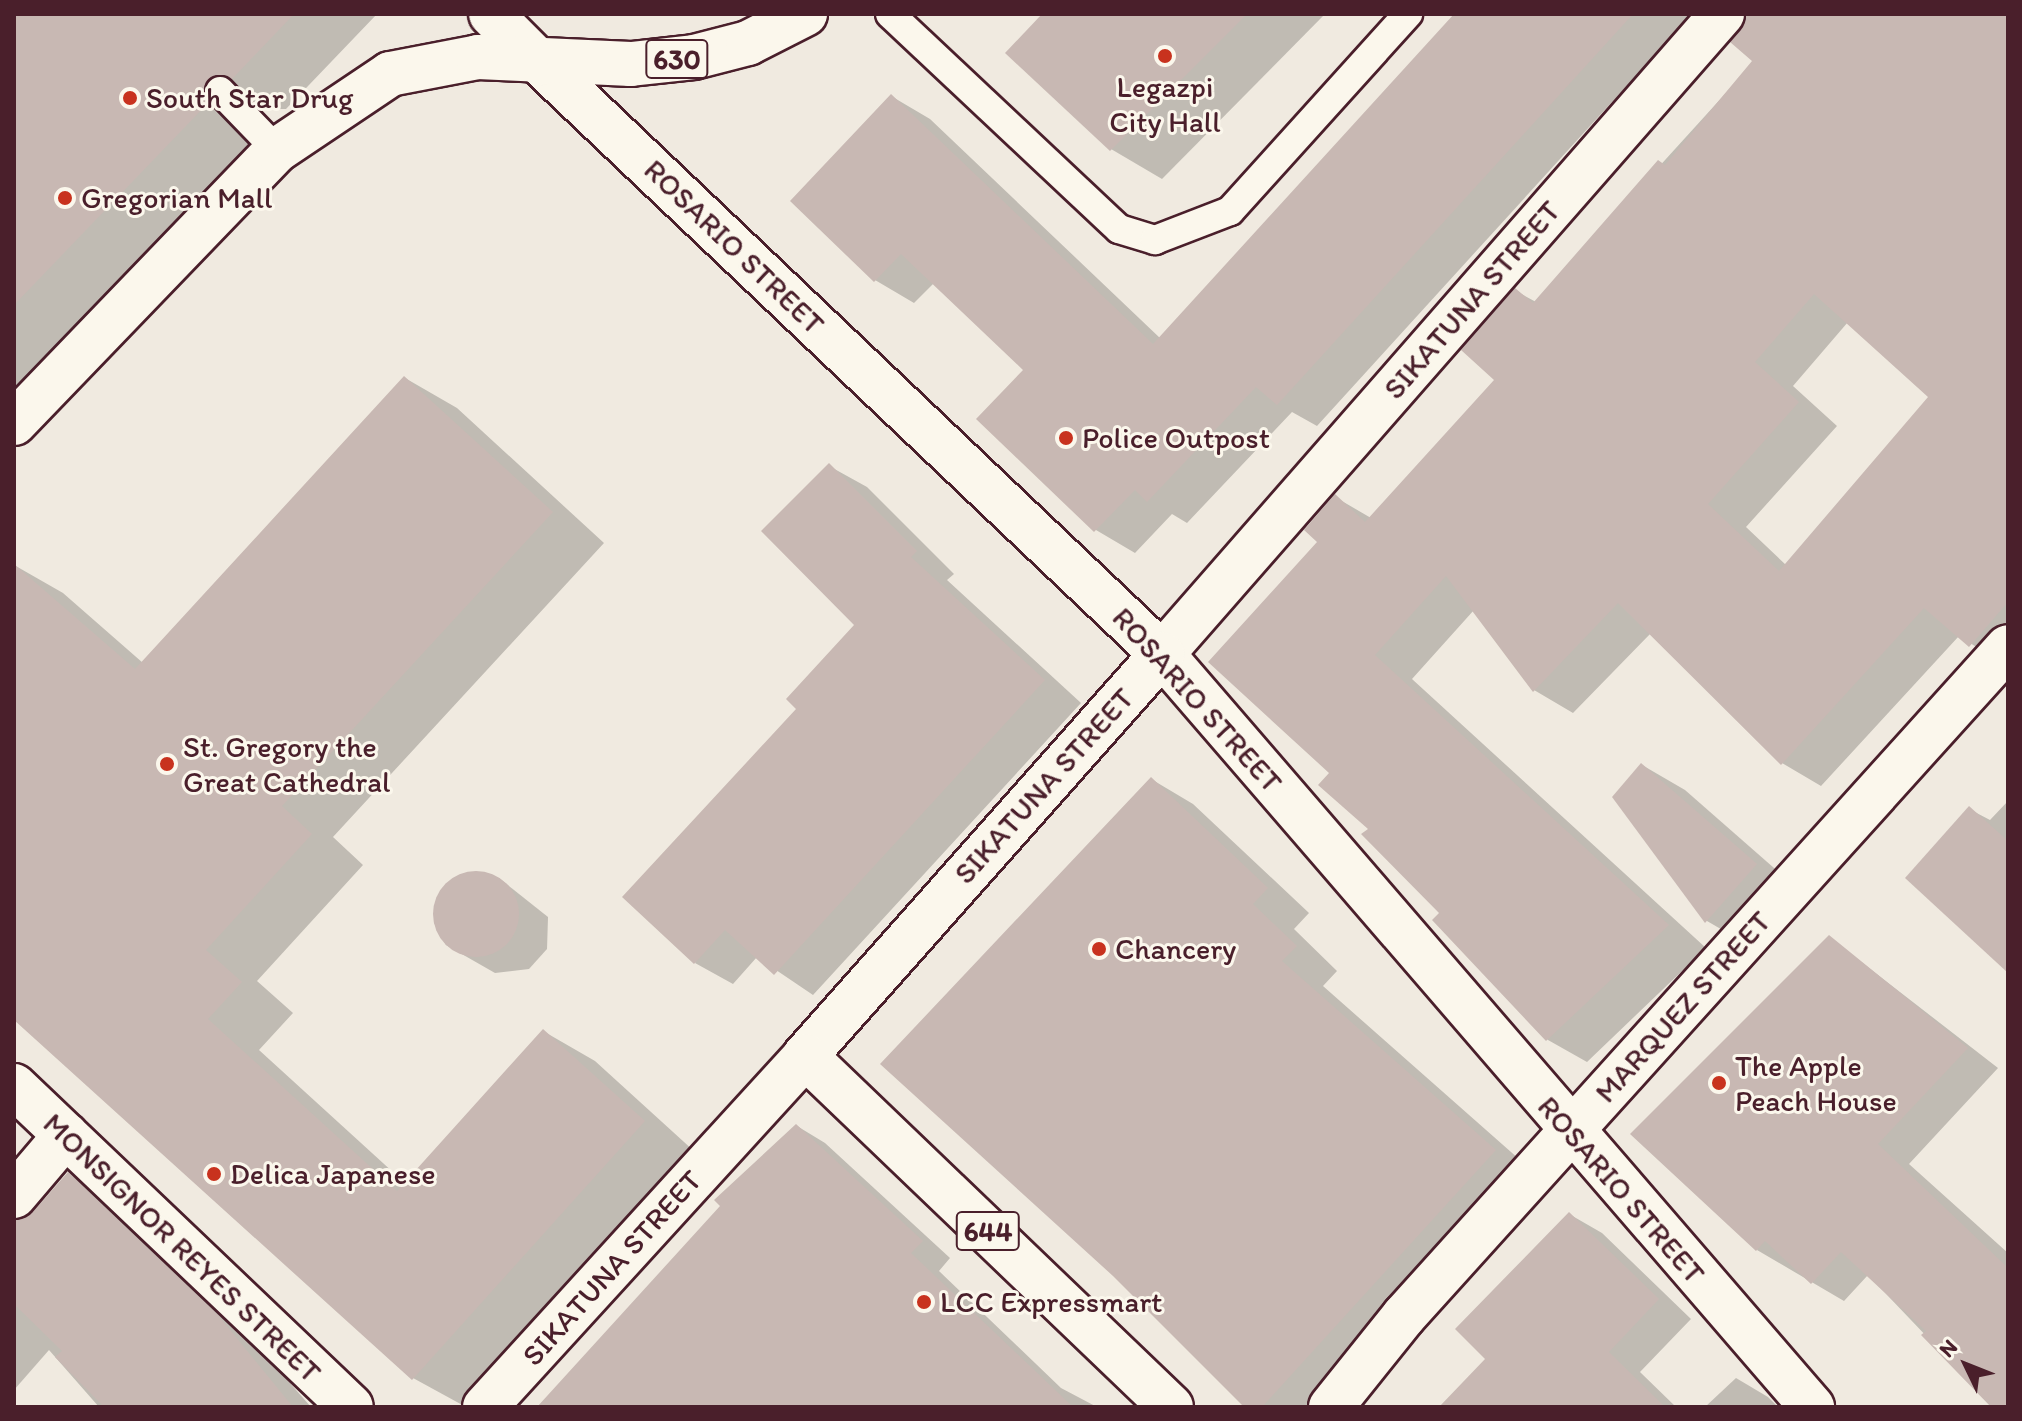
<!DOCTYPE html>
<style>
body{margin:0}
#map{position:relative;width:2022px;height:1421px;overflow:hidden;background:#f0eae0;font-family:Itim,sans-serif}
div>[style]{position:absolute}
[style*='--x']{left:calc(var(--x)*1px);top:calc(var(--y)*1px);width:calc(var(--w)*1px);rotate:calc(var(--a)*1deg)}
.shadow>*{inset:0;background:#0003}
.building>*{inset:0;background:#c8b8b3}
.round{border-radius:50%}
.roads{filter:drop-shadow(2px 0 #4a1f2b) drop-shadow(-2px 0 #4a1f2b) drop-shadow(0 2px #4a1f2b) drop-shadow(0 -2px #4a1f2b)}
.lane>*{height:28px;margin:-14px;padding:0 14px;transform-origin:14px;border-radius:14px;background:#fbf7ec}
.street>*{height:44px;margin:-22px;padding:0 22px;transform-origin:22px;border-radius:22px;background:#fbf7ec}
.secondary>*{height:44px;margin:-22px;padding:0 22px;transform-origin:22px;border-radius:22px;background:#fbf7ec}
.primary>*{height:44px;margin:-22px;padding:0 22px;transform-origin:22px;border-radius:22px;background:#fbf7ec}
.dots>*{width:22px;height:22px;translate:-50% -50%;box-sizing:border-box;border:4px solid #fbf7ec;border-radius:50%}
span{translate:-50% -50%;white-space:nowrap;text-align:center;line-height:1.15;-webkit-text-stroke:6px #fbf7ec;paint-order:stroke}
.shield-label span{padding:2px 6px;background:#fbf7ec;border:2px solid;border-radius:6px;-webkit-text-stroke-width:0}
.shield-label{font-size:28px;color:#4a1f2b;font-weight:700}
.poi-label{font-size:30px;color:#4a1f2b}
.left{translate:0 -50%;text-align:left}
.street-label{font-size:30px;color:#4a1f2b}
.frame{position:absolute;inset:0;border:16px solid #4a1f2b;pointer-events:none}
.north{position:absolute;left:1926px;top:1325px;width:80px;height:80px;-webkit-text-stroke:6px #fbf7ec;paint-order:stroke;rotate:313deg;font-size:22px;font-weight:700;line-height:32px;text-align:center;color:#4a1f2b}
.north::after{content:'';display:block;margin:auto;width:28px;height:36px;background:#4a1f2b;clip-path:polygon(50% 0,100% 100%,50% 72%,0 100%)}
</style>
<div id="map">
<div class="shadow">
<i style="clip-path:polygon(14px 14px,377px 14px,286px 109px,261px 109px,261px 134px,14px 391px)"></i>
<i style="clip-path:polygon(1044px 14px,1325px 14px,1162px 179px,1111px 149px)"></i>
<i style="clip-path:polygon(1457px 14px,1692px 14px,1317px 426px,1292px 412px,1187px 523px,1172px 514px,1135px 553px,1096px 530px,1026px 370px,934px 283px,914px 303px,875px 280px,891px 96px,930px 119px,1161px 339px)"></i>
<i style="clip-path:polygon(evenodd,1705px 14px,2008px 14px,2008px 667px,1959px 636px,1821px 786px,1782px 763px,1651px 633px,1573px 713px,1534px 690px,1474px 610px,1412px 679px,1706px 948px,1587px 1062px,1548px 1040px,1435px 920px,1442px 913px,1332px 773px,1320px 541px,1335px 497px,1371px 518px,1497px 380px,1516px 291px,1536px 302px,1755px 61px,1748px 19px,1733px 30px,1705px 14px,1848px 322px,1931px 397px,1786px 565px,1746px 527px,1837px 426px,1793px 386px,1848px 322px)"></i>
<i style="clip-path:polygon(405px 378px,457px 408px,604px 543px,333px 837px,363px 865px,257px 981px,293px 1013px,259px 1050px,406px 1184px,543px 1031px,595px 1061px,695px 1152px,466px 1407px,413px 1378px,14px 1016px,14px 565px,63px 593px,143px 663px)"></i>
<i style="clip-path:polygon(829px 466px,867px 487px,954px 574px,947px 580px,1081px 703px,813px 995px,757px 957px,733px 984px,695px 963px,799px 709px,857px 625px)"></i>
<i style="clip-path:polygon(1642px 765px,1685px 790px,1799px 890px,1750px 946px,1707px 921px)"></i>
<i style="clip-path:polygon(1151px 779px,1193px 804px,1309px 913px,1294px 929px,1337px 971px,1323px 986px,1537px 1175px,1325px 1407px,1247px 1407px)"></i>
<i style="clip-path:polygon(2008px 801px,2008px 970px,1969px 809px,1990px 820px)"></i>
<i style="clip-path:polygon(463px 874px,499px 878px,548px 917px,547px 949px,529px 969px,495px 973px,446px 945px,434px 923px,440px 891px)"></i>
<i style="clip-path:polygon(1829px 937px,1998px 1068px,1909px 1164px,2008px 1253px,2008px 1407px,1994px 1407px,1868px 1275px,1844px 1301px,1757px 1250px)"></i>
<i style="clip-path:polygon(797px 1126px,825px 1143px,950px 1258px,939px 1271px,1061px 1388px,1097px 1407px,540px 1407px)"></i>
<i style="clip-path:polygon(68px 1174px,95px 1190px,245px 1332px,311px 1407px,99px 1407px,49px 1350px,14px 1390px,14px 1218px,33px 1215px)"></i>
<i style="clip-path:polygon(1569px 1214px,1602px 1233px,1691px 1319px,1640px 1372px,1676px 1407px,1448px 1407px,1488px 1358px)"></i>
<i style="clip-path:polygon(1736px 1378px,1768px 1397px,1778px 1407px,1705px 1407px)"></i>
</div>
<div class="building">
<i style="clip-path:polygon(14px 14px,294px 14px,232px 79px,208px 79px,208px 103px,14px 305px)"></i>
<i style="clip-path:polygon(1042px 14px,1247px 14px,1110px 151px,1005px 53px)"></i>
<i style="clip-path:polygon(1454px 14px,1633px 14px,1277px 405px,1256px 387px,1147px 502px,1135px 490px,1094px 532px,976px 419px,1023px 370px,901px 254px,874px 282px,790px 201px,891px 94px,1153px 344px)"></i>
<i style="clip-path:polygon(evenodd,1746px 14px,2008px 14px,2008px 602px,1969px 647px,1924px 608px,1781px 765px,1618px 603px,1533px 692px,1446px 576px,1375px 655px,1669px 925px,1546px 1041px,1432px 920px,1439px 913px,1361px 834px,1368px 829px,1318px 785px,1329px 773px,1208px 662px,1317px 542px,1304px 530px,1335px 494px,1365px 522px,1494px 380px,1461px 350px,1515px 288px,1533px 303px,1658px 160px,1665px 165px,1752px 61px,1730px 42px,1746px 14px,1814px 294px,1928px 397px,1779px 571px,1708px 504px,1799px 402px,1755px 362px,1814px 294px)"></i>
<i style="clip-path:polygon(404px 376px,553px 512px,282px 806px,312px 834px,206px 950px,242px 982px,208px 1019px,397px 1191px,543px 1029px,645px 1121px,412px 1380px,14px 1020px,14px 564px,135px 669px)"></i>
<i style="clip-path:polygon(829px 463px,917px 551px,911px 557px,1045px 680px,774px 975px,725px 930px,694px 964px,622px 897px,796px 709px,786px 699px,854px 625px,761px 531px)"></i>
<i style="clip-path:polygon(1641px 763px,1757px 864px,1705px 923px,1612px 797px)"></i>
<i style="clip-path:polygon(1151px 777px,1268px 888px,1253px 904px,1297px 946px,1282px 961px,1496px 1150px,1262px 1407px,1244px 1407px,1113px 1276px,880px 1064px)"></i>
<i style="clip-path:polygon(1969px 806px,2008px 841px,2008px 973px,1905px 878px)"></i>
<i class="round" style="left:433px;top:871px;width:86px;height:86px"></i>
<i style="clip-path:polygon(1829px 935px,1968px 1048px,1878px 1144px,2008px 1268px,2008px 1407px,1991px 1407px,1921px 1335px,1926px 1331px,1841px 1252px,1811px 1284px,1765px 1241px,1756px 1251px,1630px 1134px)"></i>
<i style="clip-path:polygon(796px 1124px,923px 1241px,911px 1253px,1073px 1407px,537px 1407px,720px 1206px,714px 1200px)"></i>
<i style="clip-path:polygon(68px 1172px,217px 1314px,293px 1407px,104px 1407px,55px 1357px,62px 1351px,14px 1304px,14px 1220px,33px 1212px)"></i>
<i style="clip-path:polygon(1569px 1212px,1659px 1299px,1609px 1352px,1665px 1407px,1439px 1407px,1485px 1359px,1455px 1329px)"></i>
</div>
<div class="roads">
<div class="lane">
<i style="--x:890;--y:14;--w:314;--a:43.2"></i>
<i style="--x:1119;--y:229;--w:38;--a:17"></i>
<i style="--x:1155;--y:240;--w:80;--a:-21.1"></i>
<i style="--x:1230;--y:211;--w:266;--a:-47.9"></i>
<i style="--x:220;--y:91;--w:82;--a:46"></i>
</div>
<div class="street">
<i style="--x:1722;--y:14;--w:850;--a:131.19"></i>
<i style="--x:1162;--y:654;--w:995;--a:49.2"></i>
<i style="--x:14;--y:1196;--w:80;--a:-49.6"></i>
</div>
<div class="secondary">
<i style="--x:540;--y:63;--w:858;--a:43.54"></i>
<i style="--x:1162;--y:654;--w:538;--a:131.61"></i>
<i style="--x:1331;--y:1407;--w:117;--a:-51.3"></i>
<i style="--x:1404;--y:1316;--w:901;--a:-47.92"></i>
</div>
<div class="primary">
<i style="--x:491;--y:14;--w:69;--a:45"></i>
<i style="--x:14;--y:423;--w:379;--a:-46.1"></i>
<i style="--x:277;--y:150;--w:136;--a:-33.9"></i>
<i style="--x:390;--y:74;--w:90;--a:-10.9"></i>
<i style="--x:478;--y:57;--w:153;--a:2.6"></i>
<i style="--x:631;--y:64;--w:63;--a:-6.3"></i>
<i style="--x:694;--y:57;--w:56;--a:-14.5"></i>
<i style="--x:748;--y:43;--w:64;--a:-27"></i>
<i style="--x:14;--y:1086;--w:465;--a:43.6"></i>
<i style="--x:485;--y:1407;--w:475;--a:-47.6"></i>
<i style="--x:805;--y:1056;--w:507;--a:43.8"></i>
</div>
</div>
<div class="dots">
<i style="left:1165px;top:56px;background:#c8321e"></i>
<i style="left:130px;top:98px;background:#c8321e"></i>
<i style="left:65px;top:198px;background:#c8321e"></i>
<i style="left:1066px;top:438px;background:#c8321e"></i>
<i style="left:167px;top:764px;background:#c8321e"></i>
<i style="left:1099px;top:949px;background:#c8321e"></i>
<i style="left:1719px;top:1083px;background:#c8321e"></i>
<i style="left:214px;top:1174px;background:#c8321e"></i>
<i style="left:924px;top:1302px;background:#c8321e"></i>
</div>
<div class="shield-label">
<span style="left:677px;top:59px">630</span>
<span style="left:988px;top:1231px">644</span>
</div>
<div class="poi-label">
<span style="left:1165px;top:104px">Legazpi<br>City Hall</span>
<span class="left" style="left:146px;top:98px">South Star Drug</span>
<span class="left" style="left:81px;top:198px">Gregorian Mall</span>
<span class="left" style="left:1082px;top:438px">Police Outpost</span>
<span class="left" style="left:183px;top:764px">St. Gregory the<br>Great Cathedral</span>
<span class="left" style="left:1115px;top:949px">Chancery</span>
<span class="left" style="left:1735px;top:1083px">The Apple<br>Peach House</span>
<span class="left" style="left:230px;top:1174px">Delica Japanese</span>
<span class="left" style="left:940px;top:1302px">LCC Expressmart</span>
</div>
<div class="street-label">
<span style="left:734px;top:247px;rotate:44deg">ROSARIO STREET</span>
<span style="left:1472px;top:300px;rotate:-49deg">SIKATUNA STREET</span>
<span style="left:1197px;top:700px;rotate:48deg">ROSARIO STREET</span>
<span style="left:1044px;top:786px;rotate:-48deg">SIKATUNA STREET</span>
<span style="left:1683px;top:1007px;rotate:-48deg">MARQUEZ STREET</span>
<span style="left:1621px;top:1190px;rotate:49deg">ROSARIO STREET</span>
<span style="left:182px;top:1248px;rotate:44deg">MONSIGNOR REYES STREET</span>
<span style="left:612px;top:1268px;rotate:-48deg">SIKATUNA STREET</span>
</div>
<div class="frame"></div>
<div class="north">N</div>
</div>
